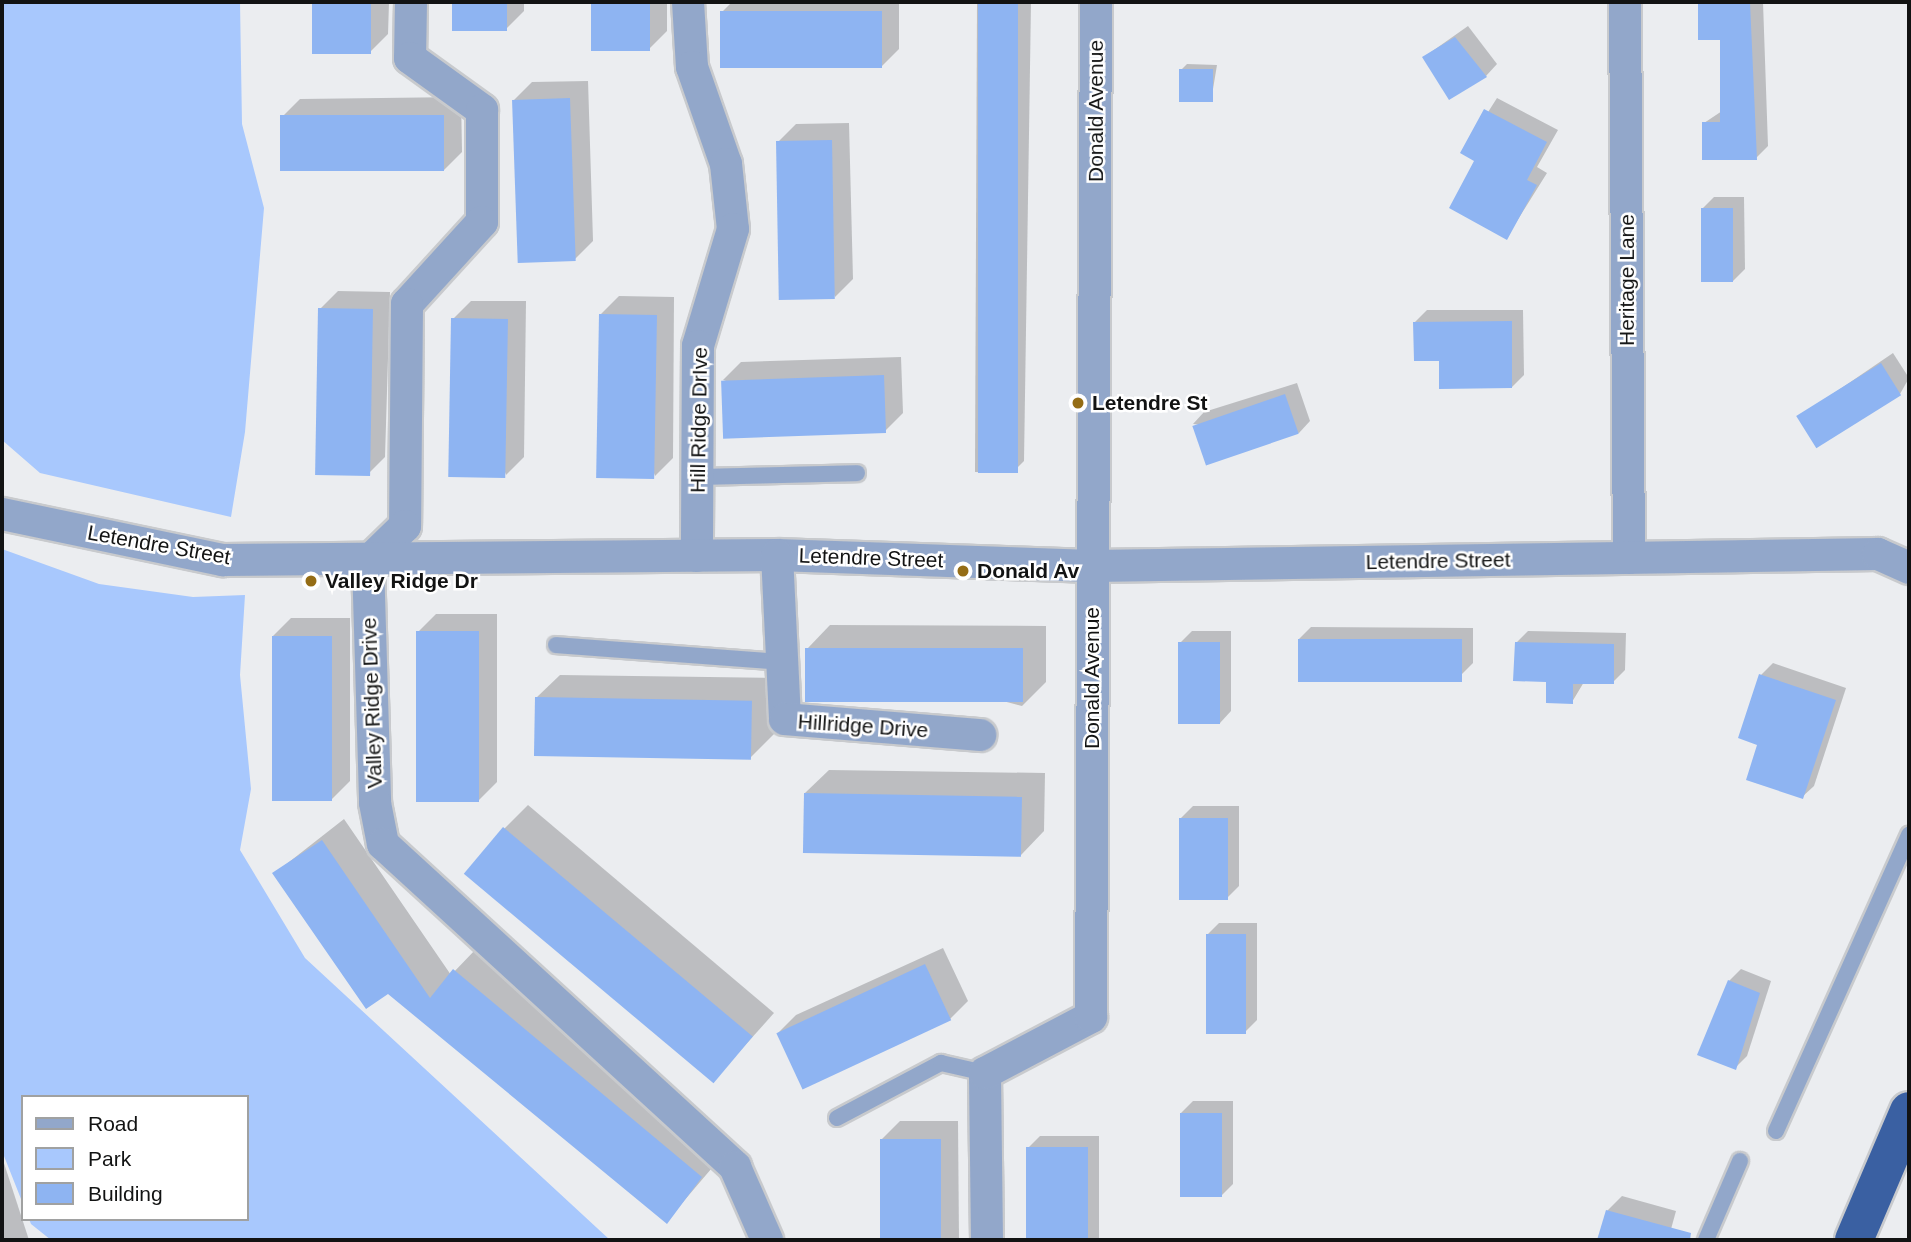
<!DOCTYPE html>
<style>
body{margin:0}
#map{position:relative;width:1911px;height:1242px;overflow:hidden;background:#ebedf0;font-family:Helvetica,sans-serif}
div>[style]{position:absolute}
[style*='--x']{left:calc(var(--x)*1px);top:calc(var(--y)*1px);width:calc(var(--w)*1px);rotate:calc(var(--a)*1deg)}
.green>*{inset:0;background:#a8c8fd}
.shadow>*{inset:0;background:#0003}
.building>*{inset:0;background:#8eb4f2;transform-origin:0 0}
.roads{filter:drop-shadow(2px 0 #c8cacd) drop-shadow(-2px 0 #c8cacd) drop-shadow(0 2px #c8cacd) drop-shadow(0 -2px #c8cacd)}
.service>*{height:16px;margin:-8px;padding:0 8px;transform-origin:8px;border-radius:8px;background:#92a7ca}
.minor>*{height:32px;margin:-16px;padding:0 16px;transform-origin:16px;border-radius:16px;background:#92a7ca}
.trunk>*{height:38px;margin:-19px;padding:0 19px;transform-origin:19px;border-radius:19px;background:#3a60a2}
.dots>*{width:19px;height:19px;translate:-50% -50%;box-sizing:border-box;border:4px solid #fff;border-radius:50%}
span{translate:-50% -50%;white-space:nowrap;text-align:center;line-height:1.15;-webkit-text-stroke:5px #fff;paint-order:stroke}
.street-label{font-size:21px;color:#121313}
.poi-label{font-size:21px;color:#121313;font-weight:700}
.left{translate:0 -50%;text-align:left}
.frame{position:absolute;inset:0;border:4px solid #121313;pointer-events:none}
.legend{position:absolute;left:21px;top:1095px;width:228px;height:126px;box-sizing:border-box;background:#fff;border:2px solid #a0a1a1;margin:0;padding:9px 12px;list-style:none;font-size:21px;color:#121313}
.legend li{display:flex;align-items:center;gap:14px;height:35px}
.legend b{width:35px;border:2px solid #a0a1a1}
</style>
<div id="map">
<div class="green">
<i style="clip-path:polygon(2px 2px,240px 2px,242px 124px,264px 208px,245px 432px,231px 517px,40px 473px,2px 440px)"></i>
<i style="clip-path:polygon(2px 549px,99px 584px,193px 597px,245px 595px,240px 675px,251px 789px,240px 850px,305px 958px,610px 1240px,51px 1240px,31px 1224px,29px 1219px,247px 1219px,247px 1097px,23px 1097px,23px 1204px,2px 1151px)"></i>
</div>
<div class="shadow">
<i style="clip-path:polygon(314px 2px,389px 2px,388px 34px,370px 52px,314px 52px)"></i>
<i style="clip-path:polygon(454px 2px,524px 2px,524px 11px,506px 29px,454px 29px)"></i>
<i style="clip-path:polygon(592px 2px,667px 2px,667px 31px,649px 49px,592px 49px)"></i>
<i style="clip-path:polygon(732px 2px,899px 2px,899px 49px,881px 67px,722px 12px)"></i>
<i style="clip-path:polygon(977px 2px,1031px 2px,1024px 461px,1012px 473px,975px 472px)"></i>
<i style="clip-path:polygon(1700px 2px,1763px 2px,1768px 146px,1756px 158px,1704px 123px,1722px 111px,1722px 39px,1700px 39px)"></i>
<i style="clip-path:polygon(1468px 26px,1497px 64px,1486px 76px,1424px 57px)"></i>
<i style="clip-path:polygon(1187px 64px,1217px 65px,1211px 101px,1181px 70px)"></i>
<i style="clip-path:polygon(588px 81px,593px 241px,575px 259px,514px 100px,532px 82px)"></i>
<i style="clip-path:polygon(461px 97px,462px 152px,444px 170px,282px 117px,300px 99px)"></i>
<i style="clip-path:polygon(1497px 98px,1558px 130px,1537px 167px,1547px 173px,1507px 237px,1476px 160px,1462px 153px)"></i>
<i style="clip-path:polygon(849px 123px,853px 279px,835px 297px,778px 142px,796px 124px)"></i>
<i style="clip-path:polygon(1714px 197px,1744px 197px,1745px 269px,1733px 281px,1702px 209px)"></i>
<i style="clip-path:polygon(338px 291px,390px 292px,385px 457px,367px 475px,320px 309px)"></i>
<i style="clip-path:polygon(619px 296px,674px 297px,673px 458px,655px 476px,601px 314px)"></i>
<i style="clip-path:polygon(471px 301px,526px 301px,524px 457px,506px 475px,453px 319px)"></i>
<i style="clip-path:polygon(1427px 310px,1523px 310px,1524px 375px,1512px 387px,1441px 359px,1415px 322px)"></i>
<i style="clip-path:polygon(1893px 353px,1909px 378px,1900px 394px,1799px 417px)"></i>
<i style="clip-path:polygon(901px 357px,903px 413px,885px 431px,723px 380px,741px 362px)"></i>
<i style="clip-path:polygon(1297px 383px,1310px 421px,1299px 433px,1193px 424px,1204px 412px)"></i>
<i style="clip-path:polygon(436px 614px,497px 614px,497px 782px,479px 800px,418px 632px)"></i>
<i style="clip-path:polygon(291px 618px,350px 618px,350px 781px,332px 799px,273px 636px)"></i>
<i style="clip-path:polygon(830px 625px,1046px 626px,1046px 682px,1022px 706px,807px 649px)"></i>
<i style="clip-path:polygon(1311px 627px,1473px 628px,1473px 663px,1461px 675px,1299px 639px)"></i>
<i style="clip-path:polygon(1192px 631px,1231px 631px,1231px 711px,1220px 723px,1180px 643px)"></i>
<i style="clip-path:polygon(1528px 631px,1626px 633px,1625px 670px,1613px 682px,1584px 682px,1572px 702px,1516px 643px)"></i>
<i style="clip-path:polygon(1773px 663px,1846px 688px,1814px 786px,1802px 797px,1760px 743px,1761px 675px)"></i>
<i style="clip-path:polygon(560px 675px,775px 678px,774px 734px,750px 758px,536px 698px)"></i>
<i style="clip-path:polygon(829px 770px,1045px 773px,1044px 831px,1021px 855px,805px 793px)"></i>
<i style="clip-path:polygon(528px 805px,774px 1013px,713px 1081px,504px 829px)"></i>
<i style="clip-path:polygon(1193px 806px,1239px 806px,1239px 886px,1227px 898px,1181px 818px)"></i>
<i style="clip-path:polygon(344px 819px,451px 975px,476px 949px,723px 1155px,666px 1222px,275px 873px)"></i>
<i style="clip-path:polygon(1219px 923px,1257px 923px,1257px 1020px,1245px 1032px,1207px 935px)"></i>
<i style="clip-path:polygon(943px 948px,968px 1001px,950px 1019px,778px 1033px,796px 1015px)"></i>
<i style="clip-path:polygon(1741px 969px,1771px 981px,1747px 1056px,1735px 1068px,1729px 981px)"></i>
<i style="clip-path:polygon(1193px 1101px,1233px 1101px,1233px 1184px,1221px 1196px,1181px 1113px)"></i>
<i style="clip-path:polygon(900px 1121px,958px 1121px,959px 1240px,882px 1240px,882px 1139px)"></i>
<i style="clip-path:polygon(1040px 1136px,1099px 1136px,1099px 1240px,1028px 1240px,1028px 1148px)"></i>
<i style="clip-path:polygon(2px 1157px,29px 1240px,2px 1240px)"></i>
<i style="clip-path:polygon(1622px 1196px,1676px 1211px,1668px 1240px,1599px 1240px,1607px 1211px)"></i>
</div>
<div class="building">
<i style="left:312px;top:2px;width:59px;height:52px"></i>
<i style="left:452px;top:2px;width:55px;height:29px"></i>
<i style="left:591px;top:2px;width:59px;height:49px"></i>
<i style="left:978px;top:2px;width:40px;height:471px"></i>
<i style="clip-path:polygon(1698px 2px,1750px 2px,1757px 160px,1702px 160px,1702px 122px,1720px 122px,1720px 40px,1698px 40px)"></i>
<i style="left:720px;top:11px;width:162px;height:57px"></i>
<i style="clip-path:polygon(1455px 37px,1487px 77px,1449px 100px,1422px 57px)"></i>
<i style="left:1179px;top:69px;width:34px;height:33px"></i>
<i style="left:570px;top:98px;width:163px;height:58px;rotate:88deg"></i>
<i style="clip-path:polygon(1484px 109px,1547px 142px,1527px 180px,1537px 185px,1507px 240px,1449px 208px,1474px 161px,1460px 153px)"></i>
<i style="left:444px;top:115px;width:56px;height:164px;rotate:90deg"></i>
<i style="left:832px;top:140px;width:159px;height:56px;rotate:89deg"></i>
<i style="left:1701px;top:208px;width:32px;height:74px"></i>
<i style="left:318px;top:308px;width:55px;height:167px;rotate:1deg"></i>
<i style="left:599px;top:314px;width:58px;height:164px;rotate:1deg"></i>
<i style="left:451px;top:318px;width:57px;height:159px;rotate:1deg"></i>
<i style="clip-path:polygon(1512px 321px,1512px 388px,1439px 389px,1439px 361px,1414px 361px,1413px 322px)"></i>
<i style="left:1881px;top:363px;width:38px;height:100px;rotate:58deg"></i>
<i style="left:884px;top:375px;width:58px;height:163px;rotate:88deg"></i>
<i style="left:1285px;top:394px;width:42px;height:98px;rotate:71deg"></i>
<i style="left:416px;top:631px;width:63px;height:171px"></i>
<i style="left:272px;top:636px;width:60px;height:165px"></i>
<i style="left:1298px;top:639px;width:164px;height:43px"></i>
<i style="left:1178px;top:642px;width:42px;height:82px"></i>
<i style="clip-path:polygon(1515px 642px,1614px 644px,1614px 684px,1573px 684px,1573px 704px,1546px 703px,1546px 682px,1513px 681px)"></i>
<i style="left:805px;top:648px;width:218px;height:54px"></i>
<i style="clip-path:polygon(1759px 674px,1836px 700px,1803px 799px,1746px 780px,1757px 745px,1738px 738px)"></i>
<i style="left:535px;top:697px;width:217px;height:59px;rotate:1deg"></i>
<i style="left:804px;top:793px;width:218px;height:60px;rotate:1deg"></i>
<i style="left:1179px;top:818px;width:49px;height:82px"></i>
<i style="left:503px;top:827px;width:326px;height:61px;rotate:40deg"></i>
<i style="clip-path:polygon(322px 840px,430px 998px,453px 969px,702px 1177px,667px 1224px,388px 994px,366px 1009px,272px 873px)"></i>
<i style="left:1206px;top:934px;width:40px;height:100px"></i>
<i style="left:925px;top:964px;width:62px;height:164px;rotate:65deg"></i>
<i style="clip-path:polygon(1728px 980px,1760px 993px,1736px 1070px,1697px 1055px)"></i>
<i style="left:1180px;top:1113px;width:42px;height:84px"></i>
<i style="left:880px;top:1139px;width:61px;height:101px"></i>
<i style="left:1026px;top:1147px;width:62px;height:93px"></i>
<i style="clip-path:polygon(1606px 1210px,1691px 1233px,1690px 1240px,1597px 1240px)"></i>
</div>
<div class="roads">
<div class="service">
<i style="--x:697;--y:477;--w:160;--a:-1.4"></i>
<i style="--x:556;--y:645;--w:227;--a:4.3"></i>
<i style="--x:837;--y:1118;--w:118;--a:-27.9"></i>
<i style="--x:941;--y:1063;--w:45;--a:12.8"></i>
<i style="--x:1776;--y:1131;--w:325;--a:-65.8"></i>
<i style="--x:1706;--y:1240;--w:86;--a:-66.7"></i>
</div>
<div class="minor">
<i style="--x:411;--y:2;--w:56;--a:91"></i>
<i style="--x:410;--y:58;--w:89;--a:35.8"></i>
<i style="--x:482;--y:110;--w:112;--a:90"></i>
<i style="--x:482;--y:222;--w:111;--a:132.4"></i>
<i style="--x:407;--y:304;--w:222;--a:90.5"></i>
<i style="--x:405;--y:526;--w:52;--a:135.8"></i>
<i style="--x:368;--y:562;--w:241;--a:88.3"></i>
<i style="--x:375;--y:803;--w:42;--a:79"></i>
<i style="--x:383;--y:844;--w:478;--a:42.5"></i>
<i style="--x:735;--y:1167;--w:80;--a:66.3"></i>
<i style="--x:688;--y:2;--w:65;--a:86.5"></i>
<i style="--x:692;--y:67;--w:103;--a:70.7"></i>
<i style="--x:726;--y:164;--w:65;--a:83.9"></i>
<i style="--x:733;--y:229;--w:122;--a:106.7"></i>
<i style="--x:698;--y:346;--w:210;--a:90.3"></i>
<i style="--x:1625;--y:2;--w:556;--a:89.59"></i>
<i style="--x:2;--y:514;--w:226;--a:11.8"></i>
<i style="--x:223;--y:560;--w:554;--a:-0.52"></i>
<i style="--x:777;--y:555;--w:315;--a:2"></i>
<i style="--x:1092;--y:566;--w:786;--a:-0.87"></i>
<i style="--x:1878;--y:554;--w:34;--a:24"></i>
<i style="--x:777;--y:555;--w:164;--a:87.2"></i>
<i style="--x:785;--y:719;--w:196;--a:4.7"></i>
<i style="--x:987;--y:1240;--w:167;--a:-90.7"></i>
<i style="--x:985;--y:1073;--w:120;--a:-27.8"></i>
<i style="--x:1091;--y:1017;--w:1015;--a:-89.72"></i>
</div>
<div class="trunk">
<i style="--x:1854;--y:1240;--w:140;--a:-66.9"></i>
</div>
</div>
<div class="dots">
<i style="left:1078px;top:403px;background:#946c15"></i>
<i style="left:963px;top:571px;background:#946c15"></i>
<i style="left:311px;top:581px;background:#946c15"></i>
</div>
<div class="street-label">
<span style="left:1096px;top:111px;rotate:-90deg">Donald Avenue</span>
<span style="left:1627px;top:280px;rotate:-90deg">Heritage Lane</span>
<span style="left:699px;top:420px;rotate:-89deg">Hill Ridge DrIve</span>
<span style="left:159px;top:545px;rotate:10deg">Letendre Street</span>
<span style="left:871px;top:558px;rotate:2deg">Letendre Street</span>
<span style="left:1438px;top:561px;rotate:-1deg">Letendre Street</span>
<span style="left:1092px;top:678px;rotate:-90deg">Donald Avenue</span>
<span style="left:372px;top:703px;rotate:-92deg">Valley Ridge Drive</span>
<span style="left:863px;top:726px;rotate:4deg">Hillridge Drive</span>
</div>
<div class="poi-label">
<span class="left" style="left:1092px;top:403px">Letendre St</span>
<span class="left" style="left:977px;top:571px">Donald Av</span>
<span class="left" style="left:325px;top:581px">Valley Ridge Dr</span>
</div>
<div class="frame"></div>
<ul class="legend">
<li><b style="height:9px;background:#92a7ca"></b>Road</li>
<li><b style="height:19px;background:#a8c8fd"></b>Park</li>
<li><b style="height:19px;background:#8eb4f2"></b>Building</li>
</ul>
</div>
